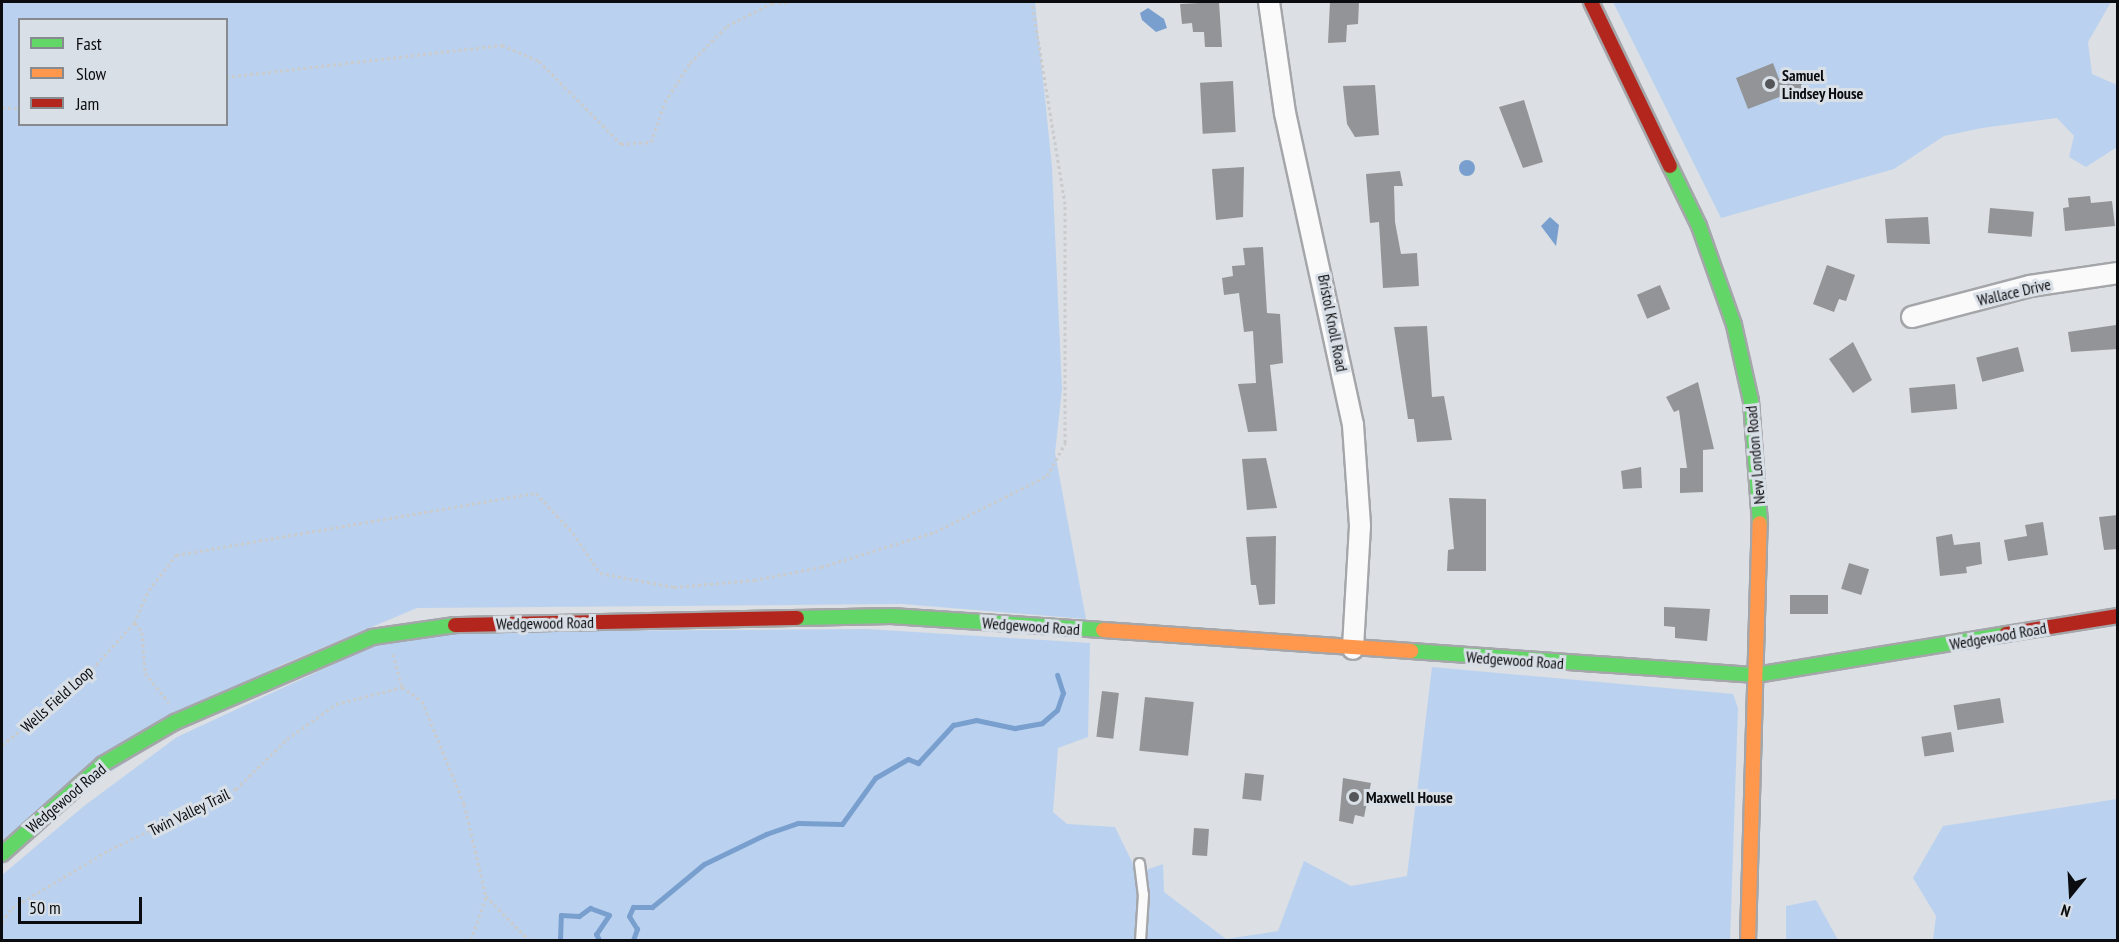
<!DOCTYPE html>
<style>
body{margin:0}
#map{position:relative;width:2119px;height:942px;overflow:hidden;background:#dcdfe3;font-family:"PT Sans Narrow",sans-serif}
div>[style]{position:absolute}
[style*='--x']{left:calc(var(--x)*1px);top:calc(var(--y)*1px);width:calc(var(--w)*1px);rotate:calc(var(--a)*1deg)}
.green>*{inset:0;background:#bad2f0}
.water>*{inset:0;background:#799fcf}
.round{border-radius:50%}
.stream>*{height:5px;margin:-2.5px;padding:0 2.5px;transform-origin:2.5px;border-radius:2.5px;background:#799fcf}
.building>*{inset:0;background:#929497;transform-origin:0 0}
.path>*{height:3px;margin-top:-1.5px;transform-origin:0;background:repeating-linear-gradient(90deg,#cacbcc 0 3px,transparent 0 6px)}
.roads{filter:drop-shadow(2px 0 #a4a6a9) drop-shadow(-2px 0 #a4a6a9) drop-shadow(0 2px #a4a6a9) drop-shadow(0 -2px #a4a6a9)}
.lane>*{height:9px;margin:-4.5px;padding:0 4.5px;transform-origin:4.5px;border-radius:4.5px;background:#fafafb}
.street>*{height:20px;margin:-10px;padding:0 10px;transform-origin:10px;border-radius:10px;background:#fafafb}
.fast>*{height:14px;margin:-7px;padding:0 7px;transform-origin:7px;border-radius:7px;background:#63d668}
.slow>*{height:14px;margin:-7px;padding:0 7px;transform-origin:7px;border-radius:7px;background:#ff974d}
.jam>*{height:14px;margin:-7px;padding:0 7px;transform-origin:7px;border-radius:7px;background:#b3261e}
.dots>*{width:16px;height:16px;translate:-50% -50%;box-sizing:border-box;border:3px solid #d9dfe6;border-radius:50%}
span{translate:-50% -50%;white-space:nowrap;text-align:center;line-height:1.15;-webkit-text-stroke:6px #d9dfe6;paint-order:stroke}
.poi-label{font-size:16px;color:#0b0c0f;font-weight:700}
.left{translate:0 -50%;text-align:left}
.street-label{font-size:16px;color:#0b0c0f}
.frame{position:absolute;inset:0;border:3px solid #0b0c0f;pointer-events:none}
.legend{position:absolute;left:18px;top:18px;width:210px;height:108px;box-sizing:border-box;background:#d9dfe6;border:2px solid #878b90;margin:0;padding:8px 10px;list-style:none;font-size:18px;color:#0b0c0f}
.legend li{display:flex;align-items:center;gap:12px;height:30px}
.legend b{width:30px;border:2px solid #878b90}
.north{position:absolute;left:2041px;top:864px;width:60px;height:60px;-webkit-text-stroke:4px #d9dfe6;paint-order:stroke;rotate:198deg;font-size:16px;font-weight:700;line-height:24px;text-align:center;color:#0b0c0f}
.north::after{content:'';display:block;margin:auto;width:21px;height:27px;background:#0b0c0f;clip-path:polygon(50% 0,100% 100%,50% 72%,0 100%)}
.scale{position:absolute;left:18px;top:897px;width:124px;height:27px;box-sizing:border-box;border:3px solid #0b0c0f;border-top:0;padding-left:8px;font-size:18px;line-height:21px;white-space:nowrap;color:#0b0c0f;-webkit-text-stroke:4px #d9dfe6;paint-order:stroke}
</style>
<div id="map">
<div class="green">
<i style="clip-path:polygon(evenodd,2px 2px,1035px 2px,1052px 167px,1062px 389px,1055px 453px,1086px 619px,902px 604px,417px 608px,279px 666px,2px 840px,2px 2px,20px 20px,226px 20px,226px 124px,20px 124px,20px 20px)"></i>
<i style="clip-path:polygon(1613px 2px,2111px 2px,2088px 42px,2092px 74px,2117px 85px,2117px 147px,2086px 167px,2069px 157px,2074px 136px,2057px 118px,1982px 128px,1944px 136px,1894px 169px,1721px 218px)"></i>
<i style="clip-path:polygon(867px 629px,1090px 643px,1088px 737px,1058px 748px,1053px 812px,1067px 824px,1115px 827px,1134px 866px,1146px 870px,1163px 864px,1164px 892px,1226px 939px,1278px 931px,1304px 861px,1351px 886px,1407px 876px,1432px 667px,1733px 694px,1738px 708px,1730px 940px,2px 940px,2px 875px,84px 806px,177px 737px,375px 645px,434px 632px)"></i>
<i style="clip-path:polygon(2117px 799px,2117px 940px,1933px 940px,1936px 916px,1913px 878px,1943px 826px)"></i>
<i style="clip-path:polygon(1816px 900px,1838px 940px,1786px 940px,1786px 906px)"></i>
</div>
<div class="water">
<i style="clip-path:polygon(1148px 8px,1164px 19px,1167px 28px,1156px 32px,1142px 20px,1140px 13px)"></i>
<i class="round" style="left:1459px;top:160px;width:16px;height:16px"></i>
<i style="clip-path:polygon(1550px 217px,1559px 225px,1556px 246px,1541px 226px)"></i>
</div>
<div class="stream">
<i style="--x:560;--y:940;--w:25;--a:-88"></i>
<i style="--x:561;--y:915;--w:18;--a:3"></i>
<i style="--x:579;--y:916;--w:14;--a:-36"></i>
<i style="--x:590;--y:908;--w:20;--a:20"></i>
<i style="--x:609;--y:915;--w:23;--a:124"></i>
<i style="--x:596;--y:934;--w:7;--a:63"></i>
<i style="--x:633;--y:940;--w:12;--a:-70"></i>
<i style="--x:637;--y:929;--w:15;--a:-122"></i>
<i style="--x:629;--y:916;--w:10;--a:-66"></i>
<i style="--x:633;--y:907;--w:19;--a:0"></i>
<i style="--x:652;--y:907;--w:67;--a:-39.6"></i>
<i style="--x:704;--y:864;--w:69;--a:-25.8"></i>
<i style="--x:766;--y:834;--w:34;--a:-19"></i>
<i style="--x:798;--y:823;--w:44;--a:1.3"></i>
<i style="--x:842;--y:824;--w:57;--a:-54.3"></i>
<i style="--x:875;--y:778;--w:38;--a:-30"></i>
<i style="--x:908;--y:759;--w:11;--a:22"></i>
<i style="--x:918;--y:763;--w:52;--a:-47.4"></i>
<i style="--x:953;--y:725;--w:24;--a:-12"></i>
<i style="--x:976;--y:720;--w:40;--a:12"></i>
<i style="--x:1015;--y:728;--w:27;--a:-10"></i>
<i style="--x:1042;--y:723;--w:20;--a:-41"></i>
<i style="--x:1057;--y:710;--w:18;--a:-71"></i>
<i style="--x:1063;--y:693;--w:19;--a:-108"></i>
</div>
<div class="building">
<i style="clip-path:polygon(1219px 2px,1222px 47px,1205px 47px,1204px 32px,1193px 32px,1192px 23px,1182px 24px,1180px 4px)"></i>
<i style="clip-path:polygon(1330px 2px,1359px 2px,1358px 24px,1347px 25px,1346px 42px,1328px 43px)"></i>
<i style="clip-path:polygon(1773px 63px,1779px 79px,1797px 72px,1803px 88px,1748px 109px,1736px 78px)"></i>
<i style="left:1233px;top:81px;width:51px;height:33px;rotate:87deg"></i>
<i style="clip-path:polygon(1375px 85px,1379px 135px,1355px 137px,1347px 124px,1343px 86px)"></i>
<i style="clip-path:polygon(1524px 100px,1543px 162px,1523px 168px,1499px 107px)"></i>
<i style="clip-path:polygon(1244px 167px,1243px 217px,1216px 220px,1212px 169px)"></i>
<i style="clip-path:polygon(1400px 171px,1403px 186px,1394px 186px,1395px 222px,1401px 254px,1417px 253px,1419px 286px,1383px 288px,1379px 222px,1370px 223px,1366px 174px)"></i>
<i style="clip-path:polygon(2090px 196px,2091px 203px,2112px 201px,2115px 226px,2065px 231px,2063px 208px,2069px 207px,2068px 198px)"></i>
<i style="left:1990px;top:208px;width:44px;height:25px;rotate:5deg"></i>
<i style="clip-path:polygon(1928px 217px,1930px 244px,1887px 243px,1885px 219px)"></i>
<i style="clip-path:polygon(1263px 247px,1267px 313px,1280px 314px,1283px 363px,1270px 365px,1277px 431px,1248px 432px,1238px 384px,1256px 383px,1253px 331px,1244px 332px,1239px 293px,1224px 295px,1222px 278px,1233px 276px,1232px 266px,1245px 265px,1243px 248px)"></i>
<i style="clip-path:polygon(1827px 265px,1855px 275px,1846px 301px,1839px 299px,1834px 312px,1813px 304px)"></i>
<i style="left:1660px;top:285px;width:26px;height:25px;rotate:67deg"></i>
<i style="clip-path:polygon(2116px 325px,2118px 349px,2071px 352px,2068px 332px)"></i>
<i style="clip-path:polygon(1427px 326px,1432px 397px,1444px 396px,1452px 440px,1417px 442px,1414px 419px,1408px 419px,1394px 327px)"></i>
<i style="clip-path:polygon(1853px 342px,1872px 380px,1853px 393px,1829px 359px)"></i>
<i style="left:2018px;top:347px;width:25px;height:43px;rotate:76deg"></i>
<i style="clip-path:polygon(1698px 382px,1714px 449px,1703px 450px,1703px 492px,1680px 493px,1680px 468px,1687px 468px,1679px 410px,1674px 412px,1666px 397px)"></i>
<i style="left:1955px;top:384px;width:25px;height:46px;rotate:85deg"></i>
<i style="clip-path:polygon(1266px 458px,1277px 508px,1247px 510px,1242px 459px)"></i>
<i style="clip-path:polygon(1641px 467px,1642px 488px,1623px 489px,1621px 471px)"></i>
<i style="clip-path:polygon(1449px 498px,1486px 499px,1486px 571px,1447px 571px,1448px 550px,1454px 549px)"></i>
<i style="clip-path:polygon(2118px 515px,2118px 549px,2104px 550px,2099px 517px)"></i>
<i style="clip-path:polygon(2043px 522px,2048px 555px,2008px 561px,2004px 540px,2027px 536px,2025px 525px)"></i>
<i style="clip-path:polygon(1952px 534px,1954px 545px,1980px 542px,1982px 564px,1966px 567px,1967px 573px,1940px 576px,1936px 537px)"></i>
<i style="clip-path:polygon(1276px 536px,1275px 604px,1259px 605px,1256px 585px,1251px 585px,1246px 537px)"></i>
<i style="left:1849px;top:563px;width:21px;height:27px;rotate:17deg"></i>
<i style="left:1790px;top:595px;width:38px;height:19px"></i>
<i style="clip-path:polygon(1664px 607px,1710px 609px,1707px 641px,1675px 638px,1675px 627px,1664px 626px)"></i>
<i style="left:1102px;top:691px;width:17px;height:46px;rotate:7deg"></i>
<i style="left:1145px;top:697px;width:49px;height:54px;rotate:6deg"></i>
<i style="left:2000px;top:698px;width:25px;height:47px;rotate:81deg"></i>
<i style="left:1951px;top:732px;width:20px;height:30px;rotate:81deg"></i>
<i style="left:1245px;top:773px;width:19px;height:26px;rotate:6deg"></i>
<i style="clip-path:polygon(1343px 778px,1371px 783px,1364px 817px,1355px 815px,1353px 824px,1339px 821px)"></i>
<i style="left:1194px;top:828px;width:15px;height:27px;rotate:4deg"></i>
</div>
<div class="path">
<i style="--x:226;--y:77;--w:278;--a:-6.6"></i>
<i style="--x:502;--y:45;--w:40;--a:23.4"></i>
<i style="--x:539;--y:61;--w:117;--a:45.3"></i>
<i style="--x:621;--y:144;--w:30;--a:-4"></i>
<i style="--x:651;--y:142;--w:42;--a:-70.7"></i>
<i style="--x:665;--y:102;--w:46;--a:-57.3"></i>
<i style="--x:690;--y:63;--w:52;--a:-45"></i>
<i style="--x:727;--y:26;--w:51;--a:-27.1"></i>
<i style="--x:772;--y:3;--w:18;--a:-3"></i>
<i style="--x:2;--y:107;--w:18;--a:6"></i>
<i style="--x:135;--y:623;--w:11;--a:52"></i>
<i style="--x:142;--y:632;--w:41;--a:85.8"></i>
<i style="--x:145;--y:673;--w:38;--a:51"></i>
<i style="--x:393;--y:654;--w:34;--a:75"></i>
<i style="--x:2;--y:745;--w:94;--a:-38.1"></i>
<i style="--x:76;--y:687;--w:86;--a:-47.8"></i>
<i style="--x:134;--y:623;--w:36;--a:-66"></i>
<i style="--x:149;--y:590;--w:44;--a:-52.4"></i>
<i style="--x:176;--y:555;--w:365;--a:-9.8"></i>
<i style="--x:536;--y:493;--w:54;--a:47.2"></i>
<i style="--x:573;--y:533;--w:48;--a:56"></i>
<i style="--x:600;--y:573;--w:75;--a:10.7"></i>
<i style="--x:674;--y:587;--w:80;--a:-5"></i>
<i style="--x:754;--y:580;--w:68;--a:-11"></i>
<i style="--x:821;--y:567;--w:119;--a:-17.1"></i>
<i style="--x:935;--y:532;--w:125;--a:-26.6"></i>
<i style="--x:1047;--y:476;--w:38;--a:-61"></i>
<i style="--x:1065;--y:443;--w:239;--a:-90"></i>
<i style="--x:1065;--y:204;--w:205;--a:-99.3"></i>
<i style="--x:2;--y:922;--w:17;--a:-54"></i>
<i style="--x:12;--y:908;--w:113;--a:-30.9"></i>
<i style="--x:109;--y:850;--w:141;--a:-25.7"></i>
<i style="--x:236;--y:789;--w:71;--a:-44.4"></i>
<i style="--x:287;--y:739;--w:60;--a:-35.5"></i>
<i style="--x:336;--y:704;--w:68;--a:-14.4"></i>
<i style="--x:402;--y:687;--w:24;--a:35"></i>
<i style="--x:422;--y:701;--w:111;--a:67.8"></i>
<i style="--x:464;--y:804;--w:95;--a:76.6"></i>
<i style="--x:486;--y:896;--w:62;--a:45.7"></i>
<i style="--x:471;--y:940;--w:46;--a:-70.8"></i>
</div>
<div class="roads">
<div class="lane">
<i style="--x:1139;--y:863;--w:31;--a:83"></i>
<i style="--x:1143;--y:894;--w:46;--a:93.7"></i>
</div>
<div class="street">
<i style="--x:1269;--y:2;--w:112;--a:81.8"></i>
<i style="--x:1285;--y:113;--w:319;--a:77.7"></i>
<i style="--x:1353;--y:425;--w:101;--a:86"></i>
<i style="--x:1360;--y:526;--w:123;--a:93.3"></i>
<i style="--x:1912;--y:317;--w:122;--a:-14.7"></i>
<i style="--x:2030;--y:286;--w:89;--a:-8.4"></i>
</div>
<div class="fast">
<i style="--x:1670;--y:166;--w:67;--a:64.2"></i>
<i style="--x:1699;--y:226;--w:105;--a:70.5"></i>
<i style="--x:1734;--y:325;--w:78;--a:77.4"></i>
<i style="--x:1751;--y:401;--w:122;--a:85.8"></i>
<i style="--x:797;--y:618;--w:94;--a:-1.2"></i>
<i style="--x:891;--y:616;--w:212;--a:3.8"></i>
<i style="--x:1411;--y:651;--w:346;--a:4"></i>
<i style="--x:1756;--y:675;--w:253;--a:-9.3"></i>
<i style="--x:2;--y:854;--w:135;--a:-41.7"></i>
<i style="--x:103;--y:764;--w:83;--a:-30.3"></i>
<i style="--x:175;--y:722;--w:215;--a:-23.3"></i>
<i style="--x:372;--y:637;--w:84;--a:-8.2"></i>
</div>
<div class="slow">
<i style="--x:1103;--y:630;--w:309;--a:3.9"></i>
<i style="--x:1748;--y:940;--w:417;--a:-88.4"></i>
</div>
<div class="jam">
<i style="--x:1591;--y:2;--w:182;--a:64.3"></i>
<i style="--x:455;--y:625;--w:342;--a:-1.2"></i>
<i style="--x:2006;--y:634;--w:113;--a:-9.1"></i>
</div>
</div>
<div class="dots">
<i style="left:1770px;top:84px;background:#545659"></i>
<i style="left:1354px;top:797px;background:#545659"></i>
</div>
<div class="poi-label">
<span class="left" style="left:1782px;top:84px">Samuel<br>Lindsey House</span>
<span class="left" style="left:1366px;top:797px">Maxwell House</span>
</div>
<div class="street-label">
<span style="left:2014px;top:292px;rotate:-13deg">Wallace Drive</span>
<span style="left:1333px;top:323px;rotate:79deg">Bristol Knoll Road</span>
<span style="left:1755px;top:455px;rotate:-95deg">New London Road</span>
<span style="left:545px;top:623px;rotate:-1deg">Wedgewood Road</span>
<span style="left:1031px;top:626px;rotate:4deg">Wedgewood Road</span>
<span style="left:1998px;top:636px;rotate:-10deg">Wedgewood Road</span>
<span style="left:1515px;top:660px;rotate:4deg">Wedgewood Road</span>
<span style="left:57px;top:699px;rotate:-42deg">Wells Field Loop</span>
<span style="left:66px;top:798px;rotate:-40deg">Wedgewood Road</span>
<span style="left:189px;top:812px;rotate:-26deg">Twin Valley Trail</span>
</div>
<div class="frame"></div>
<ul class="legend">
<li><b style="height:8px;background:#63d668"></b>Fast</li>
<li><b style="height:8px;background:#ff974d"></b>Slow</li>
<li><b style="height:8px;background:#b3261e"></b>Jam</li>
</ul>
<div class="north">N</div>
<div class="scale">50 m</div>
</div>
